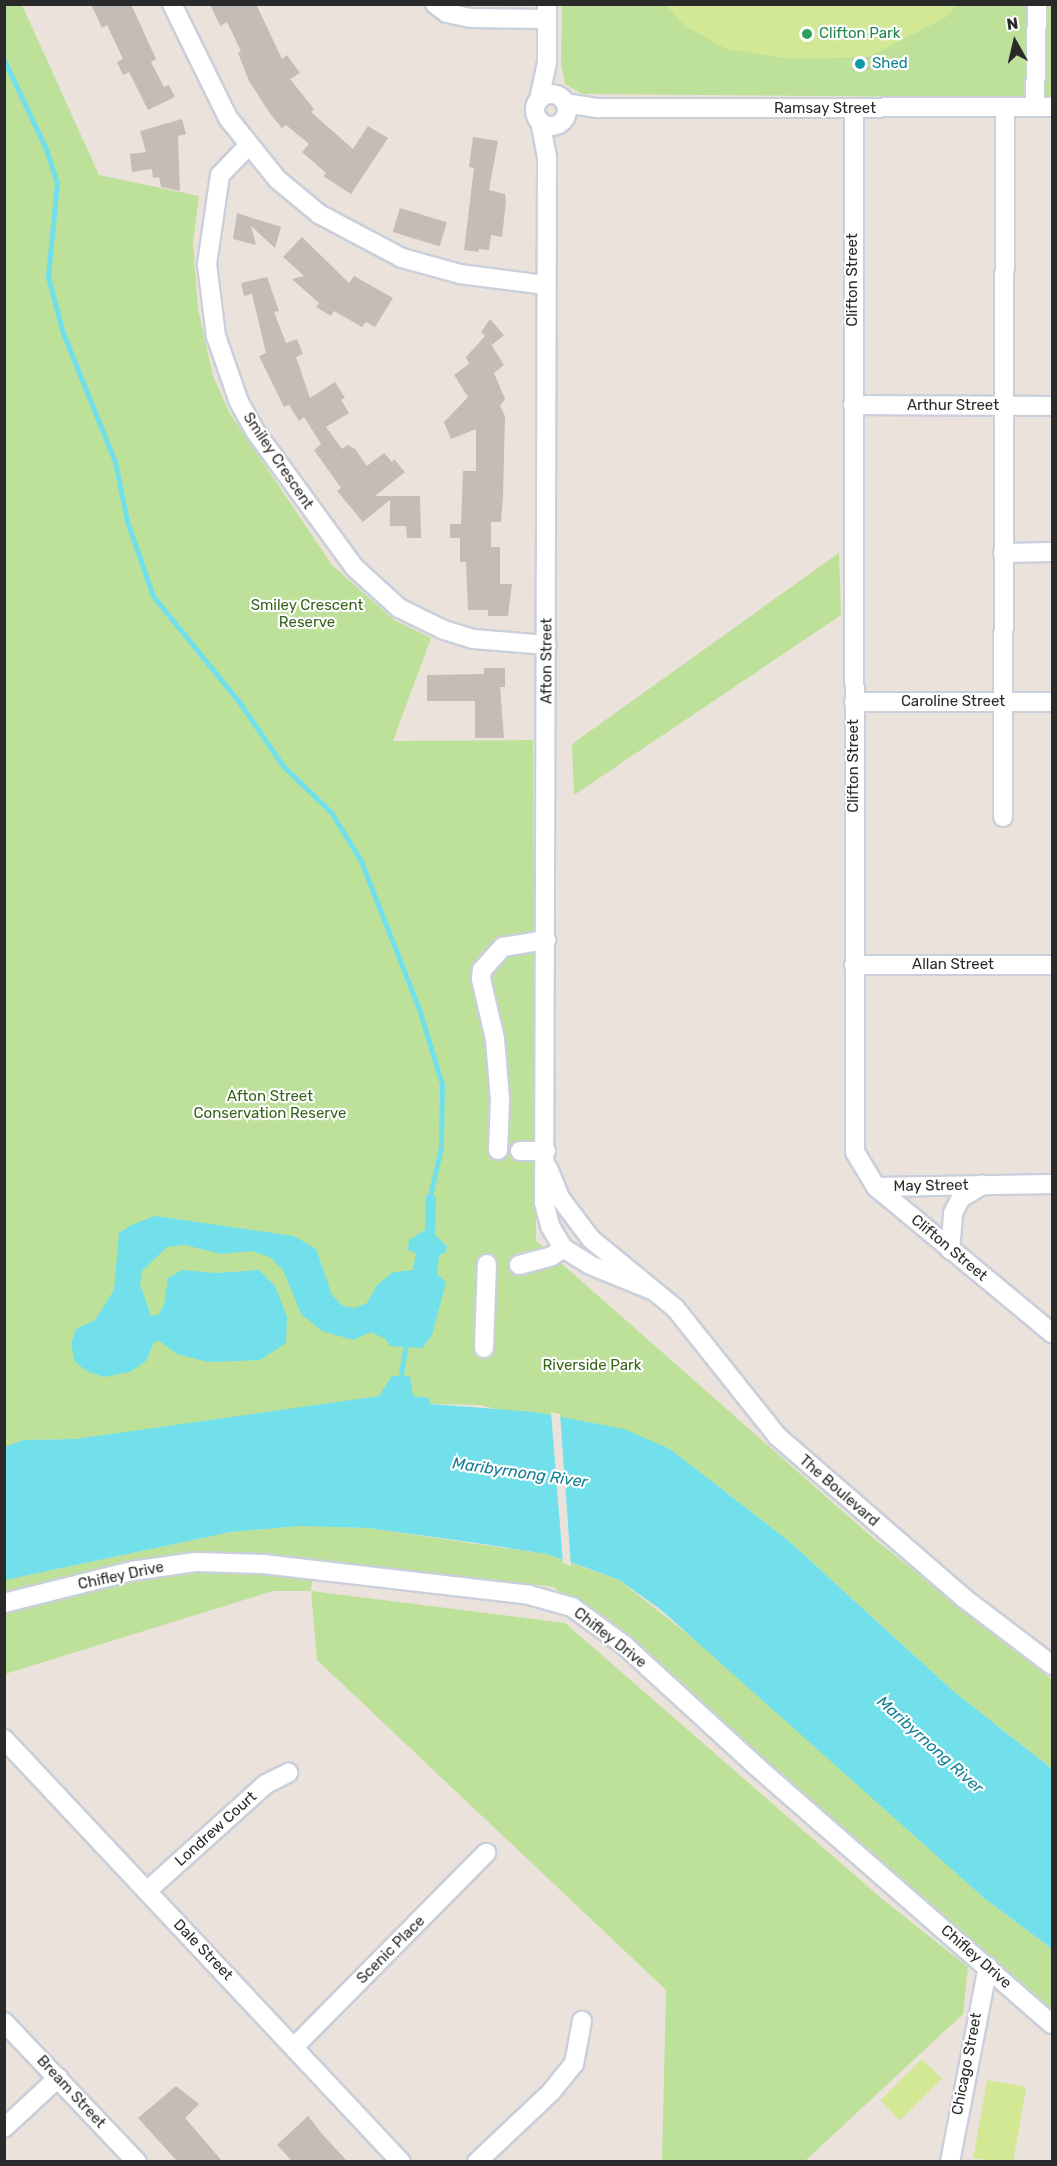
<!DOCTYPE html>
<style>
body{margin:0}
#map{position:relative;width:1057px;height:2166px;overflow:hidden;background:#ebe2dc;font-family:Rubik,sans-serif}
div>[style]{position:absolute}
[style*='--x']{left:calc(var(--x)*1px);top:calc(var(--y)*1px);width:calc(var(--w)*1px);rotate:calc(var(--a)*1deg)}
.green>*{inset:0;background:#bee199}
.pitch>*{inset:0;background:#d3e895;transform-origin:0 0}
.water>*{inset:0;background:#71e0eb}
.pier>*{inset:0;background:#ebe2dc}
.stream>*{height:5px;margin:-2.5px;padding:0 2.5px;transform-origin:2.5px;border-radius:2.5px;background:#71e0eb}
.building>*{inset:0;background:#c4bdb7;transform-origin:0 0}
.roads{filter:drop-shadow(2px 0 #cad0db) drop-shadow(-2px 0 #cad0db) drop-shadow(0 2px #cad0db) drop-shadow(0 -2px #cad0db)}
.minor>*{height:18px;margin:-9px;padding:0 9px;transform-origin:9px;border-radius:9px;background:#fff}
.minor>.ring{margin:-9px;padding:0;box-sizing:content-box;background:none;border:18px solid #fff;border-radius:50%}
.dots>*{width:16px;height:16px;translate:-50% -50%;box-sizing:border-box;border:3px solid #fff;border-radius:50%}
span{translate:-50% -50%;white-space:nowrap;text-align:center;line-height:1.15;-webkit-text-stroke:4.5px #fff;paint-order:stroke}
.leisure-label{font-size:15px;color:#27864d}
.left{translate:0 -50%;text-align:left}
.culture-label{font-size:15px;color:#0d838f}
.street-label{font-size:15px;color:#2a2a2a}
.park-label{font-size:15px;color:#37641c}
.water-label{font-size:16px;color:#118096;font-style:italic}
.frame{position:absolute;inset:0;border:6px solid #2a2a2a;pointer-events:none}
.north{position:absolute;left:985px;top:12px;width:60px;height:60px;-webkit-text-stroke:4px #fff;paint-order:stroke;rotate:352deg;font-size:16px;font-weight:700;line-height:24px;text-align:center;color:#2a2a2a}
.north::after{content:'';display:block;margin:auto;width:21px;height:27px;background:#2a2a2a;clip-path:polygon(50% 0,100% 100%,50% 72%,0 100%)}
</style>
<div id="map">
<div class="green">
<i style="clip-path:polygon(4px 5px,22px 5px,99px 175px,199px 196px,193px 243px,198px 309px,213px 376px,229px 412px,332px 565px,394px 620px,431px 638px,393px 741px,533px 740px,536px 1241px,873px 1538px,1052px 1680px,1052px 1769px,952px 1690px,790px 1542px,670px 1449px,479px 1405px,430px 1404px,428px 1398px,75px 1439px,24px 1440px,5px 1447px)"></i>
<i style="clip-path:polygon(562px 5px,1052px 5px,1052px 98px,582px 94px,565px 84px,561px 62px)"></i>
<i style="clip-path:polygon(839px 553px,841px 615px,574px 795px,572px 744px)"></i>
<i style="clip-path:polygon(301px 1526px,368px 1528px,547px 1554px,619px 1580px,714px 1655px,984px 1898px,1052px 1949px,1052px 2014px,554px 1587px,315px 1559px,311px 1591px,565px 1623px,881px 1898px,968px 1967px,963px 2014px,805px 2161px,662px 2161px,666px 1990px,317px 1660px,311px 1591px,273px 1591px,5px 1674px,4px 1580px,231px 1532px)"></i>
</div>
<div class="pitch">
<i style="clip-path:polygon(666px 5px,957px 5px,945px 18px,868px 57px,790px 59px,726px 49px,684px 25px)"></i>
<i style="left:922px;top:2059px;width:28px;height:59px;rotate:45deg"></i>
<i style="left:987px;top:2080px;width:40px;height:79px;rotate:10deg"></i>
</div>
<div class="water">
<i style="clip-path:polygon(426px 1195px,436px 1197px,435px 1235px,447px 1246px,445px 1253px,439px 1255px,437px 1274px,446px 1282px,432px 1335px,422px 1348px,390px 1346px,386px 1339px,371px 1332px,353px 1340px,322px 1331px,301px 1314px,283px 1270px,270px 1257px,252px 1251px,221px 1254px,185px 1245px,167px 1247px,142px 1271px,140px 1284px,151px 1316px,158px 1315px,164px 1305px,168px 1278px,182px 1270px,217px 1273px,259px 1270px,275px 1286px,287px 1317px,286px 1343px,260px 1360px,208px 1362px,177px 1354px,159px 1341px,154px 1342px,146px 1361px,130px 1372px,105px 1377px,88px 1372px,75px 1362px,71px 1344px,76px 1329px,95px 1320px,114px 1290px,119px 1233px,131px 1225px,155px 1216px,294px 1236px,316px 1249px,332px 1295px,343px 1306px,355px 1308px,367px 1303px,377px 1285px,393px 1272px,413px 1270px,416px 1253px,408px 1250px,409px 1240px,425px 1230px)"></i>
<i style="clip-path:polygon(392px 1376px,410px 1376px,413px 1396px,429px 1398px,430px 1404px,535px 1412px,624px 1429px,670px 1449px,790px 1542px,952px 1690px,1052px 1769px,1052px 1949px,984px 1898px,660px 1609px,619px 1580px,587px 1568px,547px 1554px,470px 1542px,368px 1528px,301px 1526px,231px 1532px,5px 1580px,4px 1447px,24px 1440px,75px 1439px,379px 1396px)"></i>
</div>
<div class="pier">
<i style="clip-path:polygon(551px 1412px,560px 1414px,571px 1566px,563px 1563px)"></i>
</div>
<div class="stream">
<i style="--x:4;--y:60;--w:98;--a:64.7"></i>
<i style="--x:46;--y:149;--w:36;--a:72"></i>
<i style="--x:57;--y:183;--w:94;--a:95.5"></i>
<i style="--x:48;--y:277;--w:58;--a:75"></i>
<i style="--x:63;--y:333;--w:139;--a:68"></i>
<i style="--x:115;--y:462;--w:60;--a:78.5"></i>
<i style="--x:127;--y:521;--w:79;--a:70.9"></i>
<i style="--x:153;--y:596;--w:138;--a:50.9"></i>
<i style="--x:240;--y:703;--w:76;--a:55.7"></i>
<i style="--x:283;--y:766;--w:66;--a:43.8"></i>
<i style="--x:331;--y:812;--w:57;--a:58.5"></i>
<i style="--x:361;--y:861;--w:159;--a:68.6"></i>
<i style="--x:419;--y:1009;--w:78;--a:73"></i>
<i style="--x:442;--y:1084;--w:63;--a:90.9"></i>
<i style="--x:441;--y:1147;--w:55;--a:102.5"></i>
<i style="--x:400;--y:1381;--w:38;--a:-81"></i>
</div>
<div class="building">
<i style="clip-path:polygon(91px 4px,131px 4px,156px 59px,151px 62px,164px 87px,169px 85px,175px 97px,148px 110px,129px 72px,123px 75px,117px 62px,123px 59px,107px 25px,102px 28px)"></i>
<i style="clip-path:polygon(210px 4px,256px 4px,282px 59px,287px 55px,300px 73px,290px 79px,314px 109px,311px 112px,353px 149px,368px 126px,388px 138px,351px 194px,323px 176px,326px 173px,302px 152px,309px 144px,286px 125px,282px 128px,271px 115px,249px 81px,238px 53px,241px 51px,227px 22px,220px 26px)"></i>
<i style="left:868px;top:57px;width:13px;height:16px;rotate:86deg"></i>
<i style="clip-path:polygon(182px 119px,186px 134px,178px 136px,180px 191px,161px 187px,159px 177px,153px 178px,152px 169px,132px 172px,130px 154px,146px 152px,140px 131px)"></i>
<i style="clip-path:polygon(473px 137px,498px 141px,489px 190px,505px 194px,506px 202px,502px 237px,491px 235px,489px 250px,479px 249px,479px 252px,464px 250px,474px 168px,469px 167px)"></i>
<i style="left:400px;top:208px;width:49px;height:25px;rotate:17deg"></i>
<i style="clip-path:polygon(237px 213px,281px 227px,275px 248px,251px 226px,256px 245px,233px 239px)"></i>
<i style="clip-path:polygon(302px 237px,349px 283px,354px 276px,393px 298px,375px 327px,366px 322px,362px 327px,334px 311px,331px 316px,316px 307px,319px 303px,292px 279px,304px 276px,283px 257px)"></i>
<i style="clip-path:polygon(267px 277px,279px 311px,274px 312px,286px 343px,297px 339px,303px 354px,296px 357px,310px 398px,335px 382px,345px 398px,341px 400px,349px 413px,326px 427px,342px 449px,348px 445px,355px 449px,367px 466px,384px 453px,392px 462px,394px 459px,405px 472px,375px 496px,420px 496px,421px 538px,407px 538px,406px 526px,390px 526px,390px 500px,363px 522px,337px 491px,341px 488px,314px 450px,321px 444px,304px 417px,299px 421px,289px 405px,284px 407px,259px 356px,266px 353px,252px 294px,244px 296px,241px 283px)"></i>
<i style="clip-path:polygon(490px 319px,504px 335px,492px 345px,489px 341px,504px 365px,494px 373px,505px 399px,500px 406px,505px 416px,503px 498px,501px 522px,491px 522px,491px 547px,500px 547px,500px 584px,512px 584px,508px 616px,488px 616px,488px 610px,468px 610px,466px 562px,460px 562px,460px 538px,450px 538px,450px 524px,461px 524px,463px 471px,476px 471px,476px 429px,451px 439px,444px 422px,468px 397px,454px 375px,469px 364px,466px 357px,485px 336px,481px 332px)"></i>
<i style="clip-path:polygon(484px 668px,505px 668px,505px 687px,500px 687px,504px 738px,475px 738px,475px 701px,427px 701px,427px 675px,484px 674px)"></i>
<i style="clip-path:polygon(176px 2086px,199px 2104px,185px 2118px,223px 2162px,178px 2162px,138px 2118px)"></i>
<i style="clip-path:polygon(308px 2116px,323px 2135px,348px 2162px,293px 2162px,277px 2145px)"></i>
</div>
<div class="roads">
<div class="minor">
<i style="--x:172;--y:4;--w:127;--a:63.8"></i>
<i style="--x:228;--y:118;--w:78;--a:51.2"></i>
<i style="--x:277;--y:179;--w:55;--a:39.8"></i>
<i style="--x:319;--y:214;--w:94;--a:27.9"></i>
<i style="--x:402;--y:258;--w:60;--a:15.4"></i>
<i style="--x:460;--y:274;--w:87;--a:7.3"></i>
<i style="--x:435;--y:4;--w:15;--a:37"></i>
<i style="--x:447;--y:13;--w:24;--a:12"></i>
<i style="--x:470;--y:18;--w:77;--a:0.7"></i>
<i class="ring" style="left:535px;top:94px;width:14px;height:14px"></i>
<i style="--x:539;--y:100;--w:40;--a:-78"></i>
<i style="--x:547;--y:61;--w:57;--a:-90"></i>
<i style="--x:565;--y:103;--w:33;--a:9"></i>
<i style="--x:598;--y:108;--w:454;--a:-0.1"></i>
<i style="--x:1035;--y:107;--w:103;--a:-88.9"></i>
<i style="--x:854;--y:109;--w:1043;--a:89.95"></i>
<i style="--x:855;--y:1152;--w:41;--a:59"></i>
<i style="--x:876;--y:1187;--w:229;--a:39.7"></i>
<i style="--x:540;--y:121;--w:38;--a:79"></i>
<i style="--x:547;--y:158;--w:1045;--a:90.16"></i>
<i style="--x:544;--y:1203;--w:24;--a:75"></i>
<i style="--x:550;--y:1226;--w:26;--a:59"></i>
<i style="--x:563;--y:1248;--w:32;--a:32"></i>
<i style="--x:590;--y:1265;--w:67;--a:22"></i>
<i style="--x:249;--y:145;--w:42;--a:134"></i>
<i style="--x:220;--y:175;--w:90;--a:98.3"></i>
<i style="--x:207;--y:264;--w:73;--a:82.9"></i>
<i style="--x:216;--y:336;--w:70;--a:70.8"></i>
<i style="--x:239;--y:402;--w:33;--a:61"></i>
<i style="--x:255;--y:431;--w:168;--a:53.9"></i>
<i style="--x:354;--y:567;--w:61;--a:42.3"></i>
<i style="--x:399;--y:608;--w:50;--a:26.1"></i>
<i style="--x:444;--y:630;--w:31;--a:17"></i>
<i style="--x:474;--y:639;--w:73;--a:4.7"></i>
<i style="--x:853;--y:405;--w:199;--a:0.3"></i>
<i style="--x:1003;--y:553;--w:49;--a:-1.2"></i>
<i style="--x:854;--y:702;--w:198;--a:0"></i>
<i style="--x:1003;--y:817;--w:710;--a:-89.84"></i>
<i style="--x:854;--y:965;--w:198;--a:0"></i>
<i style="--x:498;--y:1150;--w:50;--a:-87.7"></i>
<i style="--x:500;--y:1100;--w:61;--a:-94.7"></i>
<i style="--x:495;--y:1039;--w:62;--a:-103.1"></i>
<i style="--x:481;--y:979;--w:9;--a:-84"></i>
<i style="--x:482;--y:970;--w:31;--a:-48"></i>
<i style="--x:503;--y:947;--w:44;--a:-9.2"></i>
<i style="--x:520;--y:1151;--w:26;--a:0"></i>
<i style="--x:548;--y:1168;--w:32;--a:68"></i>
<i style="--x:560;--y:1198;--w:51;--a:52.9"></i>
<i style="--x:591;--y:1239;--w:109;--a:39.4"></i>
<i style="--x:675;--y:1308;--w:164;--a:51.4"></i>
<i style="--x:777;--y:1436;--w:247;--a:40.9"></i>
<i style="--x:964;--y:1598;--w:111;--a:37.3"></i>
<i style="--x:876;--y:1187;--w:176;--a:-1"></i>
<i style="--x:950;--y:1250;--w:37;--a:-85"></i>
<i style="--x:953;--y:1213;--w:17;--a:-62"></i>
<i style="--x:961;--y:1198;--w:26;--a:-31"></i>
<i style="--x:519;--y:1265;--w:34;--a:-15"></i>
<i style="--x:552;--y:1256;--w:14;--a:-36"></i>
<i style="--x:484;--y:1348;--w:84;--a:-88"></i>
<i style="--x:4;--y:1603;--w:132;--a:-14"></i>
<i style="--x:132;--y:1571;--w:64;--a:-8.1"></i>
<i style="--x:195;--y:1562;--w:68;--a:1.7"></i>
<i style="--x:263;--y:1564;--w:268;--a:6.6"></i>
<i style="--x:529;--y:1595;--w:45;--a:15.6"></i>
<i style="--x:572;--y:1607;--w:64;--a:36.2"></i>
<i style="--x:624;--y:1645;--w:180;--a:42.5"></i>
<i style="--x:757;--y:1767;--w:391;--a:41.1"></i>
<i style="--x:4;--y:1739;--w:580;--a:46.82"></i>
<i style="--x:147;--y:1891;--w:160;--a:-42"></i>
<i style="--x:266;--y:1784;--w:25;--a:-27"></i>
<i style="--x:4;--y:2022;--w:193;--a:46.5"></i>
<i style="--x:295;--y:2046;--w:272;--a:-45.3"></i>
<i style="--x:4;--y:2128;--w:74;--a:-42.8"></i>
<i style="--x:477;--y:2162;--w:102;--a:-43.4"></i>
<i style="--x:551;--y:2092;--w:36;--a:-51"></i>
<i style="--x:574;--y:2064;--w:44;--a:-79.5"></i>
<i style="--x:950;--y:2162;--w:199;--a:-79"></i>
</div>
</div>
<div class="dots">
<i style="left:807px;top:34px;background:#2e9e5b"></i>
<i style="left:860px;top:64px;background:#0f9aa8"></i>
</div>
<div class="leisure-label">
<span class="left" style="left:819px;top:34px">Clifton Park</span>
</div>
<div class="culture-label">
<span class="left" style="left:872px;top:64px">Shed</span>
</div>
<div class="street-label">
<span style="left:825px;top:109px">Ramsay Street</span>
<span style="left:853px;top:280px;rotate:-90deg">Clifton Street</span>
<span style="left:953px;top:406px">Arthur Street</span>
<span style="left:278px;top:461px;rotate:56deg">Smiley Crescent</span>
<span style="left:547px;top:661px;rotate:-90deg">Afton Street</span>
<span style="left:953px;top:702px">Caroline Street</span>
<span style="left:854px;top:766px;rotate:-90deg">Clifton Street</span>
<span style="left:953px;top:965px">Allan Street</span>
<span style="left:931px;top:1186px;rotate:-1deg">May Street</span>
<span style="left:949px;top:1248px;rotate:40deg">Clifton Street</span>
<span style="left:839px;top:1491px;rotate:41deg">The Boulevard</span>
<span style="left:121px;top:1576px;rotate:-12deg">Chifley Drive</span>
<span style="left:610px;top:1638px;rotate:38deg">Chifley Drive</span>
<span style="left:216px;top:1829px;rotate:-42deg">Londrew Court</span>
<span style="left:203px;top:1950px;rotate:46deg">Dale Street</span>
<span style="left:391px;top:1950px;rotate:-45deg">Scenic Place</span>
<span style="left:976px;top:1957px;rotate:41deg">Chifley Drive</span>
<span style="left:967px;top:2064px;rotate:-79deg">Chicago Street</span>
<span style="left:71px;top:2092px;rotate:47deg">Bream Street</span>
</div>
<div class="park-label">
<span style="left:307px;top:614px">Smiley Crescent<br>Reserve</span>
<span style="left:270px;top:1105px">Afton Street<br>Conservation Reserve</span>
<span style="left:592px;top:1366px">Riverside Park</span>
</div>
<div class="water-label">
<span style="left:520px;top:1473px;rotate:8deg">Maribyrnong River</span>
<span style="left:930px;top:1745px;rotate:42deg">Maribyrnong River</span>
</div>
<div class="frame"></div>
<div class="north">N</div>
</div>
